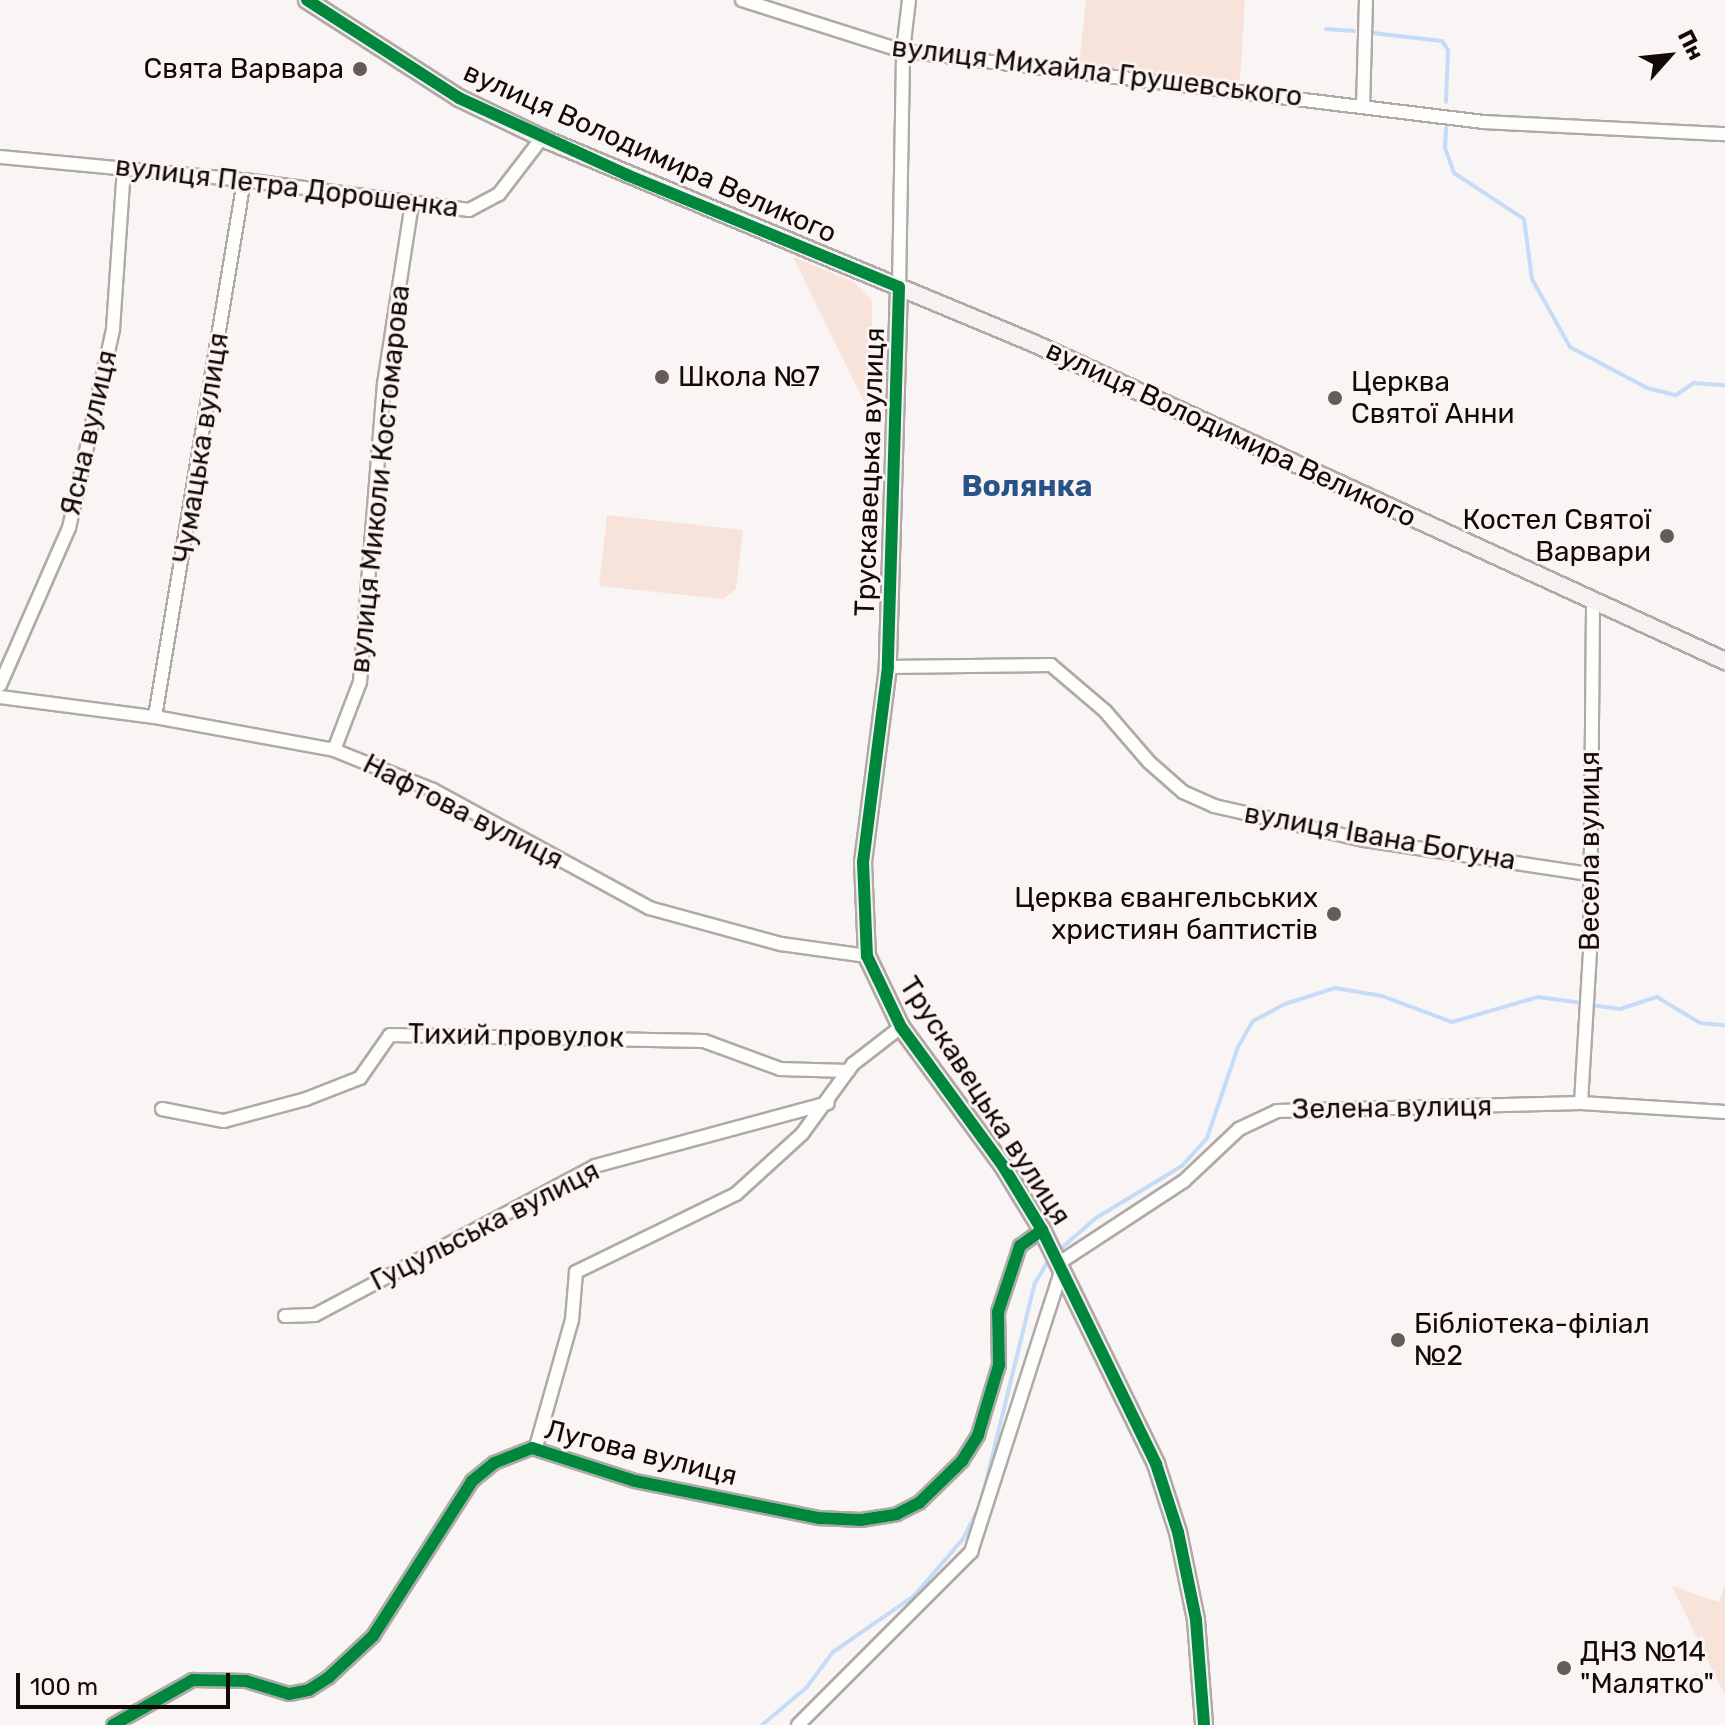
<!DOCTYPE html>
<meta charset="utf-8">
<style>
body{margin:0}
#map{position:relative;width:1725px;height:1725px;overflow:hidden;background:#f9f5f4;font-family:Rubik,sans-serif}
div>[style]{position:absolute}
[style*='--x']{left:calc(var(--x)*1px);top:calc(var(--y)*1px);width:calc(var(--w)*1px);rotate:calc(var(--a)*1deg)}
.green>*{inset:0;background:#f8e3db}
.stream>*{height:4px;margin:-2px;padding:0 2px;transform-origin:2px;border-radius:2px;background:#c6dbf8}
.roads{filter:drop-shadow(2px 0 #b0a9a6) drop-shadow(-2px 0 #b0a9a6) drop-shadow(0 2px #b0a9a6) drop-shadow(0 -2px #b0a9a6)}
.street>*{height:12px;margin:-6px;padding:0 6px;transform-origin:6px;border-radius:6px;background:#fefefd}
.secondary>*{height:16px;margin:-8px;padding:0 8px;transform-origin:8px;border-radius:8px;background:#f6f2f1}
.cycleway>*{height:12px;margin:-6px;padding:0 6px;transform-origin:6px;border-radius:6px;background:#00873e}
.dots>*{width:22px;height:22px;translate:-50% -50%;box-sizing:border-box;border:4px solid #fbf4f2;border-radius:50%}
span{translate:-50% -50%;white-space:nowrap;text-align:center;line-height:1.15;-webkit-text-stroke:6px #fbf4f2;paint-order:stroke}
.poi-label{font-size:28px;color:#130905}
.right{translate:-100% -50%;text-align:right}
.left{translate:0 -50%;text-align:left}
.street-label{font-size:28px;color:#130905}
.neighbourhood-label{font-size:30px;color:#285388;font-weight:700}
.north{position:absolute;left:1629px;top:16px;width:80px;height:80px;-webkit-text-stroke:6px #fbf4f2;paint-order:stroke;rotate:63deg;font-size:22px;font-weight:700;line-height:32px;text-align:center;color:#130905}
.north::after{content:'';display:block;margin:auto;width:28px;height:36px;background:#130905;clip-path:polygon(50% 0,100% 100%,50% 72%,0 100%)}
.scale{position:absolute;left:16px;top:1673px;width:214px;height:36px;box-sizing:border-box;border:4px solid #130905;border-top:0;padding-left:10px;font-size:24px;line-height:28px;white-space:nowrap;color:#130905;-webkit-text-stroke:6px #fbf4f2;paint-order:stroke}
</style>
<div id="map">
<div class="green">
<i style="clip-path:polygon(1086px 0,1245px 0,1240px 81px,1079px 65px)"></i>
<i style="clip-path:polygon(793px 257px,854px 282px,872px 300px,872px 418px)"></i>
<i style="clip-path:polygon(607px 515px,743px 530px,736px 589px,723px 599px,599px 586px)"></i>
<i style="clip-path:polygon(1725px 1584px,1725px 1696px,1672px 1586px,1719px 1602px)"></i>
</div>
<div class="stream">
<i style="--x:1326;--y:29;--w:28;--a:4"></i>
<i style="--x:1373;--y:33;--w:69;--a:6.6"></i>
<i style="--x:1442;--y:41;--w:11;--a:56"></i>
<i style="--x:1448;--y:50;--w:52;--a:92.2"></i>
<i style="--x:1446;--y:128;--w:20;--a:93"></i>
<i style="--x:1445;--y:148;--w:27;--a:70"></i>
<i style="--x:1454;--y:173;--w:84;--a:33.3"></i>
<i style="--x:1524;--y:219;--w:61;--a:82.4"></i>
<i style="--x:1532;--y:279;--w:78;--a:60.8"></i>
<i style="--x:1570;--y:347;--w:87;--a:28"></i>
<i style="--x:1647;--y:388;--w:30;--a:14"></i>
<i style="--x:1676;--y:395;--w:22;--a:-34"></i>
<i style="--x:1694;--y:383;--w:31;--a:4"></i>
<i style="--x:1591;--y:1005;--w:29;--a:8"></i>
<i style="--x:1620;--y:1009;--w:39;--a:-18"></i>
<i style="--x:1657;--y:997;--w:50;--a:31.2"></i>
<i style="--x:1700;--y:1023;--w:25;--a:5"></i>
<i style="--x:1057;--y:1252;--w:52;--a:-41.1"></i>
<i style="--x:1096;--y:1218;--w:100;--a:-31.2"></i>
<i style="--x:1182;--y:1166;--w:38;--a:-48"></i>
<i style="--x:1207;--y:1138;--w:96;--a:-71.2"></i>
<i style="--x:1238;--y:1047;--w:30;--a:-60"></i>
<i style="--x:1253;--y:1021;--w:36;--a:-28"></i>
<i style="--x:1285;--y:1004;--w:52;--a:-17.7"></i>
<i style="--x:1335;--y:988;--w:48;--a:9.7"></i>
<i style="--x:1382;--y:996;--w:75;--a:20.4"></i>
<i style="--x:1452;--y:1022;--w:90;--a:-16.2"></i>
<i style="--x:1538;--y:997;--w:45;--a:7.6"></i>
<i style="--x:983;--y:1494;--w:217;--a:-76.2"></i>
<i style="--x:1035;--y:1283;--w:29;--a:-59"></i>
<i style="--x:762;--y:1725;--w:59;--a:-40.2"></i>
<i style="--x:807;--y:1687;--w:44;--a:-53.4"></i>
<i style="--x:833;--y:1652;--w:98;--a:-34.7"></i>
<i style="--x:914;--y:1596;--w:75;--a:-49.3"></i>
<i style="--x:963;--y:1539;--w:37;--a:-63"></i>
</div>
<div class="roads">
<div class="street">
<i style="--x:742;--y:0;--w:169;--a:17.6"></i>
<i style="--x:903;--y:51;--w:585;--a:6.97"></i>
<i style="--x:1484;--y:122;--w:241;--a:2.9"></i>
<i style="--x:1363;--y:107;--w:107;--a:-88.4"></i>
<i style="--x:0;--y:157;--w:245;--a:5.4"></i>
<i style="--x:244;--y:180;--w:227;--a:7.6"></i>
<i style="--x:469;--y:210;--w:34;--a:-28"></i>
<i style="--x:499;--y:194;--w:71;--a:-52.5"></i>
<i style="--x:899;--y:287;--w:236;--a:-89"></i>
<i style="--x:903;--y:51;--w:51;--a:-83.3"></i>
<i style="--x:888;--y:667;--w:163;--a:-0.7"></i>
<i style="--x:1051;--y:665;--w:71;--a:40.4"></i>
<i style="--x:1105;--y:711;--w:67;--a:49.2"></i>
<i style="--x:1149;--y:762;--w:45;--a:41.4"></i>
<i style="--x:1183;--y:792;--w:34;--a:24"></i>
<i style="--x:1214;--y:806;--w:154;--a:12.8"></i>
<i style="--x:1364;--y:840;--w:228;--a:8.6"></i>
<i style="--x:0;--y:685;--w:171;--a:-66.3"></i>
<i style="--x:69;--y:528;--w:204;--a:-77.5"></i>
<i style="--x:113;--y:329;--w:161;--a:-86.1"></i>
<i style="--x:0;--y:697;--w:156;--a:7.4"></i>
<i style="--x:155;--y:717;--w:182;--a:10.4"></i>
<i style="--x:334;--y:750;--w:107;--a:22"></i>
<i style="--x:433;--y:790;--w:246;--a:28.6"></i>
<i style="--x:649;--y:908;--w:137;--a:15.3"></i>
<i style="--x:781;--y:944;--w:87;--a:7.9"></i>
<i style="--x:155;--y:717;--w:544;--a:-80.59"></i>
<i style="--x:334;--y:750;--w:73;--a:-69.1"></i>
<i style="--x:360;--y:682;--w:299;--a:-85.4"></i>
<i style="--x:384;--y:384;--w:182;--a:-81.2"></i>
<i style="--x:1581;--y:1103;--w:150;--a:-86.6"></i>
<i style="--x:1590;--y:953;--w:354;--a:-89.5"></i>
<i style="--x:162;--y:1109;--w:63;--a:11"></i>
<i style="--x:224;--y:1121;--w:85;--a:-15"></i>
<i style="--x:306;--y:1099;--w:58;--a:-21.3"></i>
<i style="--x:360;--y:1078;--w:52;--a:-55.1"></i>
<i style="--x:390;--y:1035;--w:314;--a:1.1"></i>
<i style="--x:704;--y:1041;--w:81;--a:20.2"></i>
<i style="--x:780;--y:1069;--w:68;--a:1.7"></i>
<i style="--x:1059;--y:1263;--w:149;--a:-33.3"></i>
<i style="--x:1184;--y:1181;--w:76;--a:-43.4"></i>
<i style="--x:1239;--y:1129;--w:42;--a:-25.3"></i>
<i style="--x:1277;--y:1111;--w:304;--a:-1.5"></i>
<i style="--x:1581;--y:1103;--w:144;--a:3.6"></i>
<i style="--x:285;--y:1316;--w:30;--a:-2"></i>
<i style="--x:315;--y:1315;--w:317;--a:-28"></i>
<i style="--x:595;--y:1166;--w:241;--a:-15.1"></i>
<i style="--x:536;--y:1447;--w:132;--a:-74.2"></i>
<i style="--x:572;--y:1320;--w:48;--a:-85.2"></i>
<i style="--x:576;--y:1272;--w:178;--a:-26"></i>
<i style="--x:736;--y:1194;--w:89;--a:-42.3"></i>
<i style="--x:802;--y:1134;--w:87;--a:-53.9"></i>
<i style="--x:853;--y:1064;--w:61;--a:-37.6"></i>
<i style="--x:113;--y:1725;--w:92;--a:-29.4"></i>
<i style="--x:193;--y:1680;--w:53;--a:1.1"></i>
<i style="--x:246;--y:1681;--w:45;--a:16.8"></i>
<i style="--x:289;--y:1694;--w:20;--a:-11"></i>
<i style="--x:309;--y:1690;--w:24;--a:-33"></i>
<i style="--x:329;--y:1677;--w:60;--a:-43"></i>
<i style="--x:373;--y:1636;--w:184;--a:-57.4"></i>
<i style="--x:472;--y:1481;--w:28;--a:-39"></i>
<i style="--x:494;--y:1463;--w:41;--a:-21.5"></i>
<i style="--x:532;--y:1448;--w:108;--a:17.8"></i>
<i style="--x:635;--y:1481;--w:188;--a:11.4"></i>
<i style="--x:819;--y:1518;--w:42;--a:2.7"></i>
<i style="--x:861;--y:1520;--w:36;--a:-9"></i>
<i style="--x:897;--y:1514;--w:25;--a:-27"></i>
<i style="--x:919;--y:1503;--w:60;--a:-44.3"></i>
<i style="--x:962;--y:1461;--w:31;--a:-58"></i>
<i style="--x:978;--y:1435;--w:73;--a:-73.3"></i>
<i style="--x:999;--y:1365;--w:53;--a:-91.1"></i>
<i style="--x:998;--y:1312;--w:70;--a:-71.6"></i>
<i style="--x:1020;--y:1246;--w:27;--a:-36"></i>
<i style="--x:798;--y:1725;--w:245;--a:-45"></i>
<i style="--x:971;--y:1552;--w:298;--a:-72.2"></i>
</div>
<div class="secondary">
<i style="--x:307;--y:0;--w:181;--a:32.8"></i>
<i style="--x:459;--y:98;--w:92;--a:25.7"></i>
<i style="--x:542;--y:138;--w:532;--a:22.66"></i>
<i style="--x:1033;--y:343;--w:762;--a:24.68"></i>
<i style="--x:899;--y:287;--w:380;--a:91.7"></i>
<i style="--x:888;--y:667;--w:197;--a:97.3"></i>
<i style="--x:863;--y:862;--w:94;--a:87.6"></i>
<i style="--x:867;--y:956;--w:79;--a:64.4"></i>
<i style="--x:901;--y:1027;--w:172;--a:53.7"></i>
<i style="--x:1003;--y:1166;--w:75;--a:58.6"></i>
<i style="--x:1042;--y:1230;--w:260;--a:64"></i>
<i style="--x:1156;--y:1464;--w:71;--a:72.1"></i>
<i style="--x:1178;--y:1532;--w:90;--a:78.4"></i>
<i style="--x:1196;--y:1620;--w:105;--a:85.6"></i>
</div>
</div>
<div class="cycleway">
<i style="--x:307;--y:0;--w:181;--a:32.8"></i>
<i style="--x:459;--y:98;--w:185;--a:24.6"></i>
<i style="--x:627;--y:175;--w:294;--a:22.4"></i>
<i style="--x:899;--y:287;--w:380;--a:91.7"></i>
<i style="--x:888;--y:667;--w:197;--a:97.3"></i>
<i style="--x:863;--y:862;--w:94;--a:87.6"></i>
<i style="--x:867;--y:956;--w:79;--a:64.4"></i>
<i style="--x:901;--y:1027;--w:172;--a:53.7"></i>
<i style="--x:1003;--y:1166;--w:75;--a:58.6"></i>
<i style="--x:1042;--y:1230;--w:260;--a:64"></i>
<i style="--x:1156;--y:1464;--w:71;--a:72.1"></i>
<i style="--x:1178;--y:1532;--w:90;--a:78.4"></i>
<i style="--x:1196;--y:1620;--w:105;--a:85.6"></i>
<i style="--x:113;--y:1725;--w:92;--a:-29.4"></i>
<i style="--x:193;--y:1680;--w:53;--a:1.1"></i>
<i style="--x:246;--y:1681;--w:45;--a:16.8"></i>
<i style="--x:289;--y:1694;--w:20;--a:-11"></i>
<i style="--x:309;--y:1690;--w:24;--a:-33"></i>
<i style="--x:329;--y:1677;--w:60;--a:-43"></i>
<i style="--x:373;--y:1636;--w:184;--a:-57.4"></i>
<i style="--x:472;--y:1481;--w:28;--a:-39"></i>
<i style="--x:494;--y:1463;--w:41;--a:-21.5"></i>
<i style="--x:532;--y:1448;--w:108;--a:17.8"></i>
<i style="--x:635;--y:1481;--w:188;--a:11.4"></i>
<i style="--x:819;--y:1518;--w:42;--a:2.7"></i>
<i style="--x:861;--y:1520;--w:36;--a:-9"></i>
<i style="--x:897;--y:1514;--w:25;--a:-27"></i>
<i style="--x:919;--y:1503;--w:60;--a:-44.3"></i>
<i style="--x:962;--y:1461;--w:31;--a:-58"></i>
<i style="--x:978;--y:1435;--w:73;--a:-73.3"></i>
<i style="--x:999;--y:1365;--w:53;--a:-91.1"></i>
<i style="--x:998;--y:1312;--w:70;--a:-71.6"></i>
<i style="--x:1020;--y:1246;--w:27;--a:-36"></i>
</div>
<div class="dots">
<i style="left:360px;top:69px;background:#645c59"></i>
<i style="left:662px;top:377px;background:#645c59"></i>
<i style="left:1335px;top:398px;background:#645c59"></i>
<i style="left:1667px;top:536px;background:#645c59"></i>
<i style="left:1334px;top:914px;background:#645c59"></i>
<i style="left:1398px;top:1340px;background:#645c59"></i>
<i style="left:1564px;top:1668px;background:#645c59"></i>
</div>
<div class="poi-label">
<span class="right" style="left:344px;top:69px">Свята Варвара</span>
<span class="left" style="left:678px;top:377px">Школа №7</span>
<span class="left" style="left:1351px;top:398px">Церква<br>Святої Анни</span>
<span class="right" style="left:1651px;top:536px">Костел Святої<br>Варвари</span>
<span class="right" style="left:1318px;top:914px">Церква євангельських<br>християн баптистів</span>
<span class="left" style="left:1414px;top:1340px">Бібліотека-філіал<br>№2</span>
<span class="left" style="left:1580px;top:1668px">ДНЗ №14<br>"Малятко"</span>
</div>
<div class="street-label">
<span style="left:1097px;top:72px;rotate:7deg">вулиця Михайла Грушевського</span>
<span style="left:650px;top:153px;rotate:24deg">вулиця Володимира Великого</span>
<span style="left:287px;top:187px;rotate:7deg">вулиця Петра Дорошенка</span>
<span style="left:89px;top:433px;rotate:-77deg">Ясна вулиця</span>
<span style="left:1231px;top:434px;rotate:25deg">вулиця Володимира Великого</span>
<span style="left:201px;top:448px;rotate:-81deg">Чумацька вулиця</span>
<span style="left:870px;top:472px;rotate:-88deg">Трускавецька вулиця</span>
<span style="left:380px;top:479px;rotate:-84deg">вулиця Миколи Костомарова</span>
<span style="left:463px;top:812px;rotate:27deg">Нафтова вулиця</span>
<span style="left:1380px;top:837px;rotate:10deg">вулиця Івана Богуна</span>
<span style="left:1590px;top:851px;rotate:-90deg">Весела вулиця</span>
<span style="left:516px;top:1036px;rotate:1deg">Тихий провулок</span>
<span style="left:985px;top:1101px;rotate:57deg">Трускавецька вулиця</span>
<span style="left:1392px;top:1108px;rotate:-1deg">Зелена вулиця</span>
<span style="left:485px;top:1226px;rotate:-27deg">Гуцульська вулиця</span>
<span style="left:641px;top:1453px;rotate:14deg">Лугова вулиця</span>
</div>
<div class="neighbourhood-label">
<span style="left:1027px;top:486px">Волянка</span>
</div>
<div class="north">Пн</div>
<div class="scale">100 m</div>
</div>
